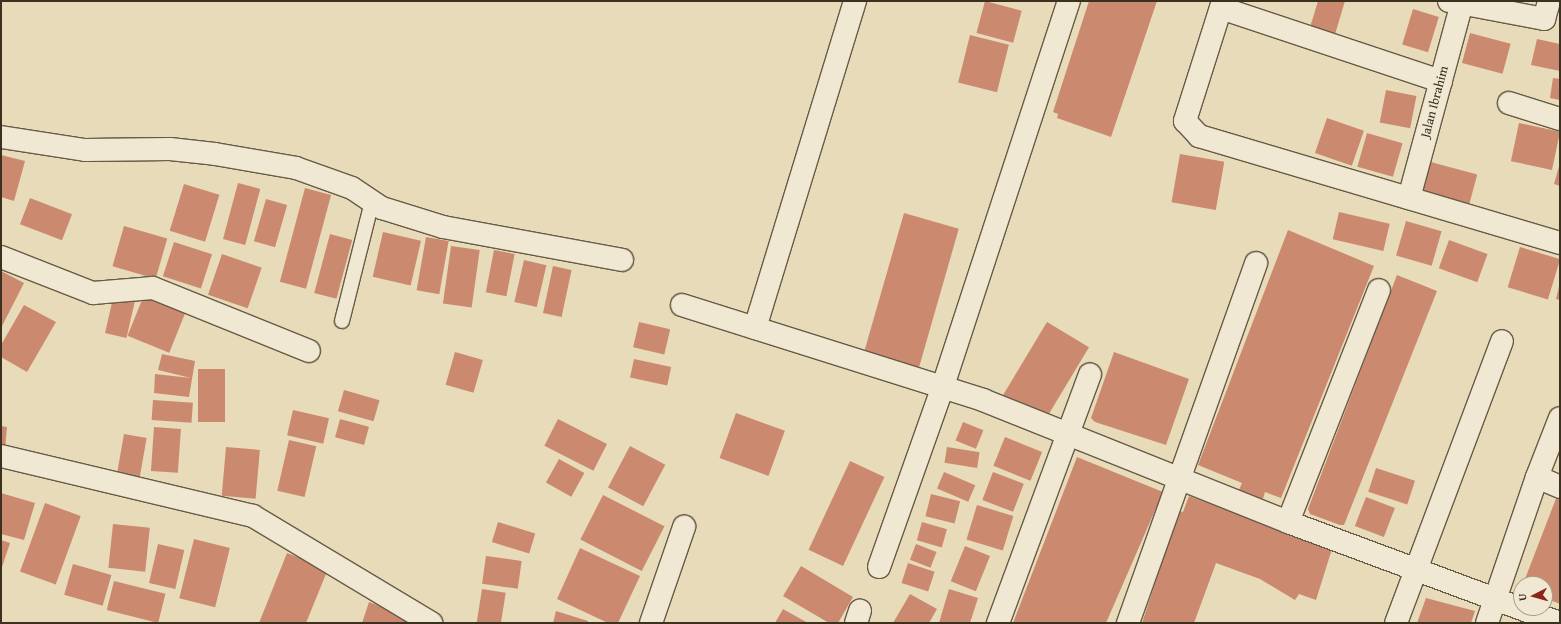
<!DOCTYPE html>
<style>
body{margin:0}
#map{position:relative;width:1561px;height:624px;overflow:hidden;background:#e8dbb9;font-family:"Gentium Book Plus",serif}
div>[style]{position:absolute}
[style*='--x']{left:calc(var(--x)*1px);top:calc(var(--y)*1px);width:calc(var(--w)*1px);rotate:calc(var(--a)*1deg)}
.building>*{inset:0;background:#cb8a6f;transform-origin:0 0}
.roads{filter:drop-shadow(1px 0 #675b46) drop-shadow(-1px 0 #675b46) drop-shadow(0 1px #675b46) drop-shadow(0 -1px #675b46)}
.lane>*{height:14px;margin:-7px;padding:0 7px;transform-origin:7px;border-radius:7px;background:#f0e8d2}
.street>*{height:22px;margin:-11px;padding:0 11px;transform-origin:11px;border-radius:11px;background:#f0e8d2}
span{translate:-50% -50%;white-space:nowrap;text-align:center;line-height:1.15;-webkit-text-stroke:3px #f0e8d2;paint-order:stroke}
.street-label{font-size:13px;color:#3c301f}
.frame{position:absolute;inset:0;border:2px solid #3c301f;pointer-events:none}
.north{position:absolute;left:1513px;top:576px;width:40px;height:40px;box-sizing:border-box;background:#f0e8d2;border:1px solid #a89e8a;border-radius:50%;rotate:264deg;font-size:11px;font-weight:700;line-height:16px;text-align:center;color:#3c301f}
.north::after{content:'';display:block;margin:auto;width:14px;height:18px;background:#8f2418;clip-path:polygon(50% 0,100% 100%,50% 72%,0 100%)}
</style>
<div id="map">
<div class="building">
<i style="left:985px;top:1px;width:38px;height:33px;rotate:15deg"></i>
<i style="clip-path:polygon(1089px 1px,1157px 1px,1111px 137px,1057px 118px,1058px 114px,1053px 112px)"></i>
<i style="clip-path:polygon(1318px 1px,1345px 1px,1333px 41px,1308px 34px)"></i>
<i style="left:1413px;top:9px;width:27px;height:37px;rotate:17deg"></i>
<i style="left:1470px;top:33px;width:42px;height:31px;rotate:15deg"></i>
<i style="left:970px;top:35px;width:40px;height:49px;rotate:14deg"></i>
<i style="clip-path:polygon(1537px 39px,1560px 44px,1560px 71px,1531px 65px)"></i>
<i style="clip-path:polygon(1553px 78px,1560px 79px,1560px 100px,1550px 98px)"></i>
<i style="left:1386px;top:90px;width:31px;height:33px;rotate:11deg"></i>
<i style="left:1327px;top:118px;width:39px;height:37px;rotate:19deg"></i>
<i style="left:1519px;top:123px;width:42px;height:39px;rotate:12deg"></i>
<i style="left:1367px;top:133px;width:37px;height:35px;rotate:16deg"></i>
<i style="left:1180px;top:154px;width:45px;height:49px;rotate:10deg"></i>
<i style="clip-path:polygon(1px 155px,25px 161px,14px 201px,1px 197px)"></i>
<i style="left:1427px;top:161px;width:52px;height:30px;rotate:15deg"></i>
<i style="clip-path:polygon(1560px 163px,1560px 186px,1554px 184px)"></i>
<i style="left:238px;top:183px;width:23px;height:58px;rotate:15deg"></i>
<i style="left:184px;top:184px;width:37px;height:49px;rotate:17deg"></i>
<i style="left:305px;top:188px;width:27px;height:97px;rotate:15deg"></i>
<i style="left:30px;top:198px;width:45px;height:28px;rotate:21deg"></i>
<i style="left:266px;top:199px;width:22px;height:44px;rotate:16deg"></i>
<i style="left:1339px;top:212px;width:52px;height:28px;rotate:13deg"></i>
<i style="left:904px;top:213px;width:57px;height:146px;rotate:16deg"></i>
<i style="left:1406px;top:221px;width:37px;height:36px;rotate:16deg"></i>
<i style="left:124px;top:226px;width:45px;height:42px;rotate:16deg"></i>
<i style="clip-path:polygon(1288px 230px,1374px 266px,1281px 498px,1265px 492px,1263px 499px,1239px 490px,1242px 483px,1198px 465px)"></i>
<i style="left:383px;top:232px;width:39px;height:46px;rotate:13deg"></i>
<i style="left:330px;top:234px;width:23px;height:61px;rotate:15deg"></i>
<i style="left:426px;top:237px;width:23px;height:54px;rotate:10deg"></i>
<i style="left:1449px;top:240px;width:41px;height:30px;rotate:20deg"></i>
<i style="left:174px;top:242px;width:40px;height:36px;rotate:18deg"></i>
<i style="left:451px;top:246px;width:29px;height:58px;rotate:8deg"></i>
<i style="left:1520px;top:247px;width:42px;height:42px;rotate:17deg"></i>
<i style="left:494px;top:250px;width:21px;height:43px;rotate:11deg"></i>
<i style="left:222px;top:254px;width:42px;height:43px;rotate:19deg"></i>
<i style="left:524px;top:260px;width:23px;height:43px;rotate:13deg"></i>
<i style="left:553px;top:266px;width:19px;height:48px;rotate:12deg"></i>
<i style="clip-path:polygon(1px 271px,24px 283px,1px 328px)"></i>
<i style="clip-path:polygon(1397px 275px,1437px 291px,1344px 525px,1340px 525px,1310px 514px,1308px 509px)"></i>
<i style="clip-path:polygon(1560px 283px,1560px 300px,1556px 299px)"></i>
<i style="left:114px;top:294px;width:22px;height:40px;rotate:13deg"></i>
<i style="left:144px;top:295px;width:45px;height:44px;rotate:22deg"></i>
<i style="clip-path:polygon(24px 305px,56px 322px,27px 372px,1px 357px,1px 345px)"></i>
<i style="left:639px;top:322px;width:32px;height:26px;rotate:13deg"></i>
<i style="left:1047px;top:322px;width:49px;height:85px;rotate:31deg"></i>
<i style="left:455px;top:352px;width:29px;height:34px;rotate:16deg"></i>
<i style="clip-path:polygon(1114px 352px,1189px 379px,1166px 445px,1095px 422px,1091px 418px)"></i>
<i style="clip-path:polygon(162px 354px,195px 361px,189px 397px,154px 393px,155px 374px,191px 378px,158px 370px)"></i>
<i style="left:634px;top:359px;width:38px;height:19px;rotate:12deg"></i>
<i style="left:198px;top:369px;width:27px;height:53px"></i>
<i style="left:344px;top:390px;width:37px;height:22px;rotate:16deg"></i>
<i style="left:153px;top:400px;width:40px;height:20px;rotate:4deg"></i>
<i style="left:293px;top:410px;width:37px;height:26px;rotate:13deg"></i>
<i style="left:736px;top:413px;width:52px;height:48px;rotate:20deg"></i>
<i style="left:340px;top:419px;width:30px;height:19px;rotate:15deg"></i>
<i style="left:558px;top:419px;width:55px;height:30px;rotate:27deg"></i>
<i style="left:963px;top:422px;width:22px;height:20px;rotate:22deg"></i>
<i style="clip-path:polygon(1px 426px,7px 427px,5px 449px,1px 449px)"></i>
<i style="left:154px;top:427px;width:27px;height:44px;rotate:4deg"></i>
<i style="left:124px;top:434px;width:23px;height:43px;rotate:10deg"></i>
<i style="left:1005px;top:437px;width:40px;height:31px;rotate:22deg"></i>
<i style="left:289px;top:440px;width:28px;height:52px;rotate:13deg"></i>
<i style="left:630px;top:446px;width:40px;height:47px;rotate:28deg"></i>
<i style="left:226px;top:447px;width:34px;height:49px;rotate:5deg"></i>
<i style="left:947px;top:447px;width:33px;height:16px;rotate:9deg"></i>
<i style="clip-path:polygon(1077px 457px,1163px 492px,1106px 623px,1013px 623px)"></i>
<i style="left:559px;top:459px;width:29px;height:27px;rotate:29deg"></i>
<i style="left:850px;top:461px;width:38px;height:98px;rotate:25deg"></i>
<i style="left:1376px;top:468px;width:41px;height:25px;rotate:18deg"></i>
<i style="left:944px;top:472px;width:34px;height:18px;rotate:23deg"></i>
<i style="left:993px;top:472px;width:33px;height:30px;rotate:21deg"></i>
<i style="clip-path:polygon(1px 493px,35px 503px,24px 540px,1px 534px)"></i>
<i style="left:931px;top:494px;width:30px;height:23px;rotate:14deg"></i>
<i style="left:603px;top:495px;width:69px;height:50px;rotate:27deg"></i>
<i style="clip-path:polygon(1189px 496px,1332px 549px,1316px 600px,1299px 594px,1295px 600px,1260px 579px,1216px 563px,1194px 623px,1142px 623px,1179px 511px,1183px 512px)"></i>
<i style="clip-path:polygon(1557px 496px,1560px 497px,1560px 604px,1545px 598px,1545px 584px,1523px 584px)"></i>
<i style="left:1366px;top:497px;width:31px;height:31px;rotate:21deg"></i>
<i style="left:45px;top:503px;width:38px;height:73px;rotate:20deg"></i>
<i style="left:977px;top:505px;width:38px;height:36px;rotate:17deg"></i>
<i style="left:498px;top:522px;width:39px;height:21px;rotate:17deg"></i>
<i style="left:922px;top:522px;width:26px;height:19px;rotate:16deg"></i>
<i style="left:113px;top:524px;width:37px;height:44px;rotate:6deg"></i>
<i style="left:194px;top:539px;width:37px;height:61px;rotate:14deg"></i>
<i style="clip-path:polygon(1px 540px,10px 543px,1px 570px)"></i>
<i style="left:158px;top:544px;width:27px;height:40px;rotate:13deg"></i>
<i style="left:916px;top:544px;width:22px;height:17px;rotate:21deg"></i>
<i style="left:965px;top:546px;width:27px;height:38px;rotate:22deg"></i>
<i style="clip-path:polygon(580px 548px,640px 576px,618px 623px,608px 623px,557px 599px)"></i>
<i style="clip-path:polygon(287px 553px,328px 569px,306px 623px,259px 623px)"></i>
<i style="left:486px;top:556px;width:36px;height:28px;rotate:8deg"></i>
<i style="left:908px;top:563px;width:28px;height:21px;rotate:18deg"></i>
<i style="left:73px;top:564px;width:40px;height:32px;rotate:16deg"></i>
<i style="clip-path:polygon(801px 566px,853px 597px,838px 623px,829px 623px,783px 596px)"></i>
<i style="left:114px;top:581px;width:53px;height:30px;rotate:14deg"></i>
<i style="left:482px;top:589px;width:24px;height:35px;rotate:9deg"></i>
<i style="clip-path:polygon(949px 589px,978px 598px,970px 623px,939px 623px)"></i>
<i style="clip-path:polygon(910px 594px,937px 609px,929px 623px,893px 623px)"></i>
<i style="clip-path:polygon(1426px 598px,1475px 611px,1471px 623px,1417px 623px)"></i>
<i style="clip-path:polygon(369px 602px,415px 619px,413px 623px,362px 623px)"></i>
<i style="clip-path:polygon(783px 609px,808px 623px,775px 623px)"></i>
<i style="clip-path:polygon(556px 611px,588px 621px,588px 623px,553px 623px)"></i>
</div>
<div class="roads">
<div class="lane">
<i style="--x:342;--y:321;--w:123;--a:-75.9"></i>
</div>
<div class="street">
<i style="--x:1223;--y:1;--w:126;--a:107.6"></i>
<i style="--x:1185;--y:121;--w:21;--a:47"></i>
<i style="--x:1199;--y:136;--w:377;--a:16.5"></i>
<i style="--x:1449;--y:1;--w:97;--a:10.7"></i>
<i style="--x:1544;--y:19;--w:19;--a:-74"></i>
<i style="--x:1221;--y:8;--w:232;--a:18.4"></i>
<i style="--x:1509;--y:103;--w:53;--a:17.4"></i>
<i style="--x:1;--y:137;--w:85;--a:8.8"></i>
<i style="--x:85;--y:150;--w:85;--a:-0.7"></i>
<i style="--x:170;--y:149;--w:45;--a:6.3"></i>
<i style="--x:215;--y:154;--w:82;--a:9.8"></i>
<i style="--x:296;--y:168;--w:59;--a:19.7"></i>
<i style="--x:352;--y:188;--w:36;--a:34"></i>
<i style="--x:382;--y:208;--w:64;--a:17.3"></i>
<i style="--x:443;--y:227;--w:182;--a:10.4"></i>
<i style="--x:1409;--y:198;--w:199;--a:-74.8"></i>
<i style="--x:1;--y:257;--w:99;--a:21.4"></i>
<i style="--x:93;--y:293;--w:60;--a:-4.8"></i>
<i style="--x:153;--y:288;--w:168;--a:22"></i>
<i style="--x:682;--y:305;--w:316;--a:17.5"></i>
<i style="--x:983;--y:400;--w:328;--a:21.8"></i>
<i style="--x:1288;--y:522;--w:290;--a:20.4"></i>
<i style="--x:755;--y:328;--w:342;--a:-73"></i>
<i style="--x:1;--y:456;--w:259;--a:13.4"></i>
<i style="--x:253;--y:516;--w:208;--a:31"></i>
<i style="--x:1537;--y:477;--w:63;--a:-68.7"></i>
<i style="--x:1288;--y:522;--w:249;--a:-68.6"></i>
<i style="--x:879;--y:567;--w:192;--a:-70.5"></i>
<i style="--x:943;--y:386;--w:405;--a:-71.9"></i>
<i style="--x:651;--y:623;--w:102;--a:-71"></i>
<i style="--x:856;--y:623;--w:13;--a:-72"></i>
<i style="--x:998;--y:623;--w:265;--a:-69.7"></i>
<i style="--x:1128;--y:623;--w:382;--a:-70.4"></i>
<i style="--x:1396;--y:623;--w:301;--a:-69.4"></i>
<i style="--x:1487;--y:623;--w:154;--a:-71.1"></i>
<i style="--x:1537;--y:477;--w:25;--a:23"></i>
</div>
</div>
<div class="street-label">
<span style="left:1435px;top:102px;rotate:-75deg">Jalan Ibrahim</span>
</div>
<div class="frame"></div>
<div class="north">U</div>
</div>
